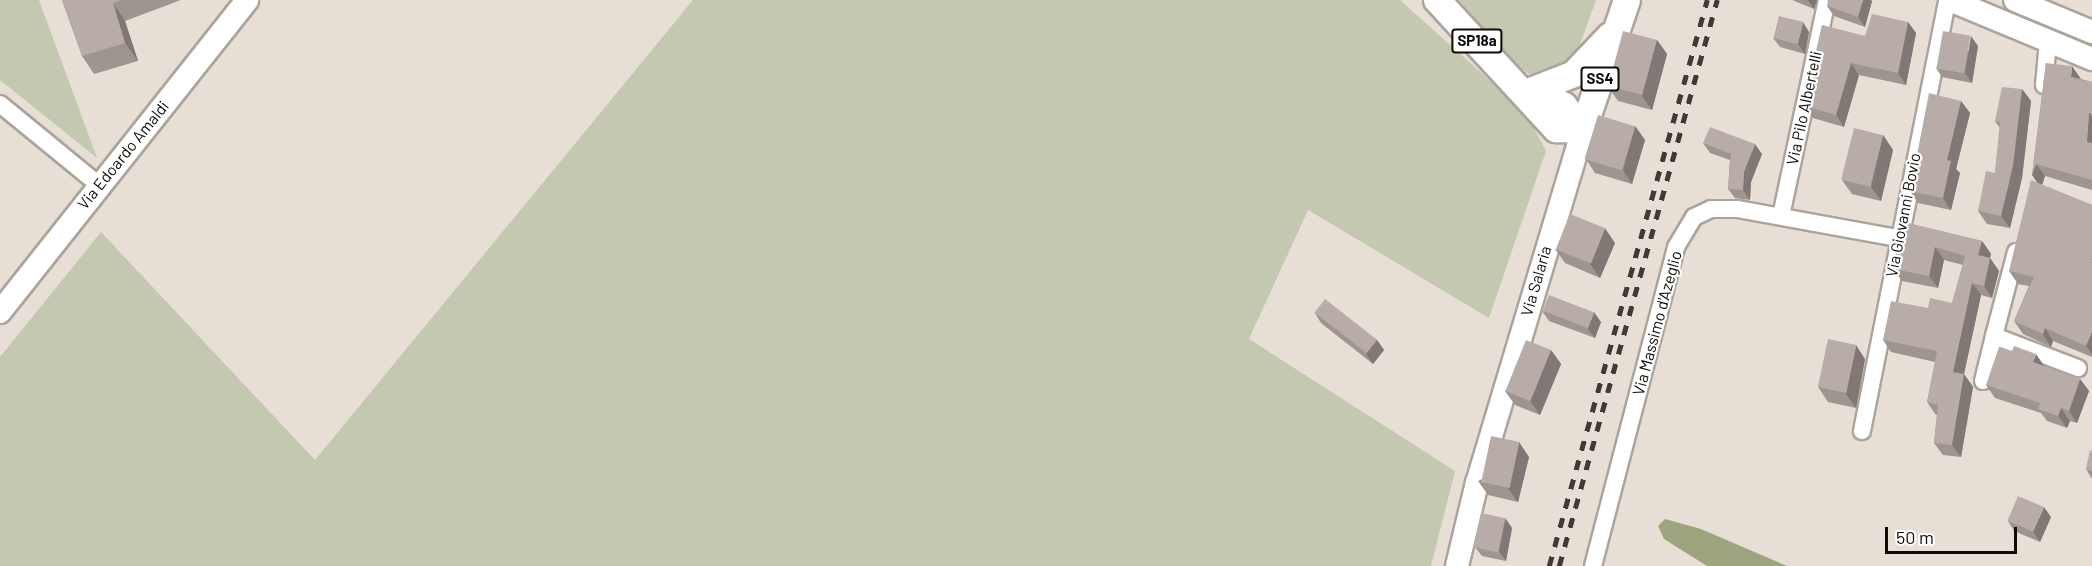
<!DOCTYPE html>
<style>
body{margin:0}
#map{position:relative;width:2092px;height:566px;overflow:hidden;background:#e7dfd6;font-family:Barlow,sans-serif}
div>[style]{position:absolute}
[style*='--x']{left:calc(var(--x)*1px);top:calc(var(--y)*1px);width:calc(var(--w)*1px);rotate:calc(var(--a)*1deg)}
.green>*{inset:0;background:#c4c8b0}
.forest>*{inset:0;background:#9ea47f}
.roads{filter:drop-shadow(2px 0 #aca49b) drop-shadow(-2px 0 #aca49b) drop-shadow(0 2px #aca49b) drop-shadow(0 -2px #aca49b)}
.street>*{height:16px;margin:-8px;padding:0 8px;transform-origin:8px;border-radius:8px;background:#fff}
.secondary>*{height:22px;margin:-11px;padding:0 11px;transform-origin:11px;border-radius:11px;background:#fff}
.primary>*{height:26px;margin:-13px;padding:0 13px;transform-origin:13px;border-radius:13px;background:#fff}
.rail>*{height:4.5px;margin-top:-2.25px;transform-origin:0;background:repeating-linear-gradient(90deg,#3e3b37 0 10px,transparent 0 20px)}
.wall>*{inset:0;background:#9e9490}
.shaded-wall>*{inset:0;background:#817876}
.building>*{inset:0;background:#b8aca8;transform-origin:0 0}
span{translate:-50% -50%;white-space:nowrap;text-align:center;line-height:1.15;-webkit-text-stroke:4.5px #fff;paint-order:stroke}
.shield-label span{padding:2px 4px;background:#fff;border:2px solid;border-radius:4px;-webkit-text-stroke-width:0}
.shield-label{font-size:15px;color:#0d0b08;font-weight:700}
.street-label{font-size:16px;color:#0d0b08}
.scale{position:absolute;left:1885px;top:527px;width:132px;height:27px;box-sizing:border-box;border:3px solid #0d0b08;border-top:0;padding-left:8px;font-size:18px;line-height:21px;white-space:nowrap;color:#0d0b08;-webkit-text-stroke:4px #fff;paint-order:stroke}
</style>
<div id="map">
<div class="green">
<i style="clip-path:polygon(0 0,39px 0,97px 158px,0 80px)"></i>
<i style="clip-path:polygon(693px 0,1400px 0,1526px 113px,1546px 151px,1489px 318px,1308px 210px,1249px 339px,1455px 471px,1431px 566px,0 566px,0 357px,101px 232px,315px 460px)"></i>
<i style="clip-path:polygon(1459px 0,1596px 0,1571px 69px,1529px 74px,1512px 61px)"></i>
</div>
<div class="forest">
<i style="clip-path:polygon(1665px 519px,1701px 529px,1787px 566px,1707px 566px,1664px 539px,1658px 526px)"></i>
</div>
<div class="roads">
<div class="street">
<i style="--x:2044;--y:85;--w:44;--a:-84.8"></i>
<i style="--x:0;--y:104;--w:128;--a:39.3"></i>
<i style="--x:1781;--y:216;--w:221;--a:-78"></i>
<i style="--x:2016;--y:252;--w:87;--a:104.7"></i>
<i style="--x:1994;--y:336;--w:90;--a:20.9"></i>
<i style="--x:1983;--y:381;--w:46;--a:-76.3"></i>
<i style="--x:1862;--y:431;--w:439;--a:-78.8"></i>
<i style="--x:1593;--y:566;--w:330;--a:-75.4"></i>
<i style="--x:1676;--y:247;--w:35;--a:-59"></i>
<i style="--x:1694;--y:217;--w:19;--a:-25"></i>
<i style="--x:1711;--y:209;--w:27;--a:0"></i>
<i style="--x:1738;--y:209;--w:163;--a:10.3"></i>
</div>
<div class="secondary">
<i style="--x:1950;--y:0;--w:154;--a:22.6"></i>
<i style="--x:2015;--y:0;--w:83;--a:22.6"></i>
<i style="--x:0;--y:312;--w:398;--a:-51.6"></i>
<i style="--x:1457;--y:566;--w:85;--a:-76.5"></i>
<i style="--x:1477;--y:483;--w:369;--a:-73.3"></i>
</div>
<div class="primary">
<i style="--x:1437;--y:0;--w:176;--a:47.3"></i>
<i style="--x:1556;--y:129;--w:27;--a:2"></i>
<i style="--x:1533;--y:90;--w:44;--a:-21.3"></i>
<i style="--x:1574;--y:74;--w:52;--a:-46.5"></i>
<i style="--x:1533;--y:90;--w:35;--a:27"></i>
<i style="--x:1564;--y:106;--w:31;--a:52"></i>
<i style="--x:1583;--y:130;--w:137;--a:-71.3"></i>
</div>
</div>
<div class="rail">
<i style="--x:1549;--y:566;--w:588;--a:-74.4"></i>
<i style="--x:1559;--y:566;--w:588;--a:-74.4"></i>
</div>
<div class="wall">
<i style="clip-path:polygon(62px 0,181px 0,125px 21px,138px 61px,94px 74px,82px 56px)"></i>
<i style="clip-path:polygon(1792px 0,1817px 0,1814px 9px)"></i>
<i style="clip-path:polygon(1872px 1px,1865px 27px,1834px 16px,1827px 6px)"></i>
<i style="clip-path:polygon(1908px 22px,1916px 33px,1906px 85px,1859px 75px,1844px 127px,1813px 118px,1805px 106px,1818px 58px,1815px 55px,1865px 36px)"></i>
<i style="clip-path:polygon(1809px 32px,1805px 54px,1780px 47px,1773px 38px)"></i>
<i style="clip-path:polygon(1657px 40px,1667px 54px,1652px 110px,1618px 101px,1608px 86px)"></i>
<i style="clip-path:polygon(1978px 46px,1972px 83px,1942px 77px,1936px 68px)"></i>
<i style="clip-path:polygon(2046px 63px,2081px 79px,2092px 82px,2092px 190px,2045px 176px,2042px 185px,2092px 205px,2092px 357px,2053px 341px,2051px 347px,2023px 334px,2014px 321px,2029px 286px,2018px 284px,2009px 271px,2038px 183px,2032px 175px)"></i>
<i style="clip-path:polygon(2022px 89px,2031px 101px,2022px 178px,2010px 228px,1987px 224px,1978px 211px,1995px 173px,2000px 128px,1995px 121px)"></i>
<i style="clip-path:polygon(1961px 101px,1970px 113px,1956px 169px,1960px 173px,1951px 210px,1918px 203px,1910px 191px)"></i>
<i style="clip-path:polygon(1635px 126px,1645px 140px,1632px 184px,1595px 173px,1586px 159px)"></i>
<i style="clip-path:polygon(1883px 135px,1893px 150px,1881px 201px,1852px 194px,1842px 180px)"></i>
<i style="clip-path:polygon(1703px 143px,1762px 154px,1751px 182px,1750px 200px,1735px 198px,1728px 189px,1730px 160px,1710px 153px)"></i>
<i style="clip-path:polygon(1903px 222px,1982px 241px,1991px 254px,1990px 258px,1999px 271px,1992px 298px,1981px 295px,1964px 374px,1973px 387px,1961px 457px,1943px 455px,1934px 443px,1937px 415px,1936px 415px,1927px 402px,1935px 362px,1891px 352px,1883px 340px,1928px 308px,1952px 303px,1963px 265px,1944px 260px,1938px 288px,1902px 281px,1893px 269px)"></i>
<i style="clip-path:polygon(1615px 243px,1600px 278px,1565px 263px,1555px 249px)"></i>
<i style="clip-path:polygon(1542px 311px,1601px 322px,1595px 338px,1549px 321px)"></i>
<i style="clip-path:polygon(1315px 313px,1377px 340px,1384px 350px,1373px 364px,1321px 323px)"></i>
<i style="clip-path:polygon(1551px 350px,1561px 364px,1540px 415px,1515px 405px,1505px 391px)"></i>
<i style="clip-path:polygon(1865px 359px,1856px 408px,1828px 402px,1818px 387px)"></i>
<i style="clip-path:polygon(2044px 366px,2080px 379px,2089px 391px,2077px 423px,2070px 421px,2067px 428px,2047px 421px,2041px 413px,1995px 398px,1986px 385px)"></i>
<i style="clip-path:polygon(2092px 451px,2092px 479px,2086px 469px)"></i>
<i style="clip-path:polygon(1529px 457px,1518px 502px,1488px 495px,1478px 481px)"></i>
<i style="clip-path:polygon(2051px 517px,2040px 542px,2014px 531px,2008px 521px)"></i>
<i style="clip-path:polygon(1505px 518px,1512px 528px,1506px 561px,1482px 556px,1475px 547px)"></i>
</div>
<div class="shaded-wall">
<i style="clip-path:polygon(1808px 0,1817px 0,1814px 9px)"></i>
<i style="clip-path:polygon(1863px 0,1871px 0,1872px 1px,1865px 27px,1858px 17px)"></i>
<i style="clip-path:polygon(113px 3px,125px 21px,138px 61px,125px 43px)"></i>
<i style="clip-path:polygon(1803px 22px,1809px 32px,1805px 54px,1798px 44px)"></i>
<i style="clip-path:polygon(1908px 22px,1916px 33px,1906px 85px,1898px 73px)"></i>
<i style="clip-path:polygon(1971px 36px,1978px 46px,1972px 83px,1965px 73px)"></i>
<i style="clip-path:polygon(1657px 40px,1667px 54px,1652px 110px,1642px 96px)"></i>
<i style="clip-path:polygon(1851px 63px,1859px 75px,1844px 127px,1836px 115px)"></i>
<i style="clip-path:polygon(2072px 66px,2081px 79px,2071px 77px)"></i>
<i style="clip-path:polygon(2022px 89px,2031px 101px,2022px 178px,2010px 228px,2001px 216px)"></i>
<i style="clip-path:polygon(1961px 101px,1970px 113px,1956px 169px,1960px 173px,1951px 210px,1943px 198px,1947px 160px)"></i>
<i style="clip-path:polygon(2089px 113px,2092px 117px,2092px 149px,2087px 142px)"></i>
<i style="clip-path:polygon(1635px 126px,1645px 140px,1632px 184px,1623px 170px)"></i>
<i style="clip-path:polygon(1883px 135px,1893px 150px,1881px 201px,1871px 187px)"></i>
<i style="clip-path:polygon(1755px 144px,1762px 154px,1751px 182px,1750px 200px,1743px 190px,1744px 172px)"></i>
<i style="clip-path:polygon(2036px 164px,2045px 176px,2041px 188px,2032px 175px)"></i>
<i style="clip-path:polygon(1605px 228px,1615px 243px,1600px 278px,1590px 264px)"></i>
<i style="clip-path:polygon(1982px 241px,1991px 254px,1987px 268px,1978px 255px)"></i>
<i style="clip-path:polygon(1935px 247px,1944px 260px,1938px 288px,1929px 276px)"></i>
<i style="clip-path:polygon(1990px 258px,1999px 271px,1992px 298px,1984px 286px)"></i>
<i style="clip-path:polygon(1972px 283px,1981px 295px,1964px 374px,1973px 387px,1961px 457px,1952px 445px,1953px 372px)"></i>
<i style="clip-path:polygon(1594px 312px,1601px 322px,1595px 338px,1588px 329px)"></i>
<i style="clip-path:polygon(2045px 328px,2053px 341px,2051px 347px,2043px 334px)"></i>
<i style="clip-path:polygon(2092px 332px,2092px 354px,2086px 346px)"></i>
<i style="clip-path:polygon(1377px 340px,1384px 350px,1373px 364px,1366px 354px)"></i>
<i style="clip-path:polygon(1856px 345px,1865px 359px,1856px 408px,1846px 394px)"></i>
<i style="clip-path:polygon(1551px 350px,1561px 364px,1540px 415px,1530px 401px)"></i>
<i style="clip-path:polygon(2036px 354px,2045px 367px,2033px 362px)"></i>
<i style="clip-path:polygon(2080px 379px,2089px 391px,2077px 423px,2069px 411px)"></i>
<i style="clip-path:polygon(2061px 408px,2070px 421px,2067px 428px,2058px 416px)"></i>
<i style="clip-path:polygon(1519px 442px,1529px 457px,1518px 502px,1508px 488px)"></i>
<i style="clip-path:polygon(2044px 507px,2051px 517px,2040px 542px,2033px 532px)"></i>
<i style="clip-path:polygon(1505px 518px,1512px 528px,1506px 561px,1499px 551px)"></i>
</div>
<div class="building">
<i style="clip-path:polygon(62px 0,121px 0,113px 3px,125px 43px,82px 56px)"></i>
<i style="clip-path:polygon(1828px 0,1863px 0,1858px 17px,1827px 6px)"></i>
<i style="clip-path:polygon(1872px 14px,1908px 22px,1898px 73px,1851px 63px,1836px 115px,1805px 106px,1819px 56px,1815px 55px,1822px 25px,1865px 36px)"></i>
<i style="left:1779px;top:16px;width:25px;height:23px;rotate:14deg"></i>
<i style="left:1623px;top:31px;width:35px;height:57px;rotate:15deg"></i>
<i style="left:1943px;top:31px;width:28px;height:38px;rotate:10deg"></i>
<i style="clip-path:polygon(2046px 63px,2072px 66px,2071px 77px,2092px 82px,2092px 113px,2089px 113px,2087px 142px,2092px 143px,2092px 180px,2036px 164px,2032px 175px)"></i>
<i style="clip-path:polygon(2002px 87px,2022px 89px,2013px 166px,2001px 216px,1978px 211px,1986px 171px,1995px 173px,2000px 122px,1995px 121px)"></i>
<i style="clip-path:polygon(1929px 93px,1961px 101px,1947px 160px,1951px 161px,1943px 198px,1910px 191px)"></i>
<i style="left:1598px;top:115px;width:39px;height:46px;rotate:17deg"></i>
<i style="clip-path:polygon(1710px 127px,1755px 144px,1744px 172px,1743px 190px,1728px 189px,1731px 154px,1703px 143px)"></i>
<i style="left:1854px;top:128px;width:30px;height:53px;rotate:14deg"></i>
<i style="clip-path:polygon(2031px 180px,2092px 205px,2092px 257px,2091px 260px,2092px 260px,2092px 332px,2086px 346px,2045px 328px,2043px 334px,2014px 321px,2034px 277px,2009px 271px)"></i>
<i style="left:1570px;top:214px;width:38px;height:38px;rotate:22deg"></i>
<i style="clip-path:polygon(1903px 222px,1982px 241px,1978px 255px,1990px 258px,1984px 286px,1972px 283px,1953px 372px,1964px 374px,1952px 445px,1934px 443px,1938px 405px,1927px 402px,1937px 351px,1883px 340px,1891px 301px,1928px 308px,1930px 298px,1952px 303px,1965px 256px,1935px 247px,1929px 276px,1893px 269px)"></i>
<i style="left:1549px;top:295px;width:48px;height:17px;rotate:21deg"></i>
<i style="left:1325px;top:299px;width:66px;height:17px;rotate:38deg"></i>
<i style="left:1828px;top:339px;width:29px;height:49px;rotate:12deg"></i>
<i style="left:1526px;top:340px;width:27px;height:55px;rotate:22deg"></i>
<i style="clip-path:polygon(2014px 346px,2036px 354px,2033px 362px,2080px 379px,2069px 411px,2061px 408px,2058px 416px,2038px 409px,2040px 403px,1986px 385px,1999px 347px,2012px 351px)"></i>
<i style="left:1491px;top:436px;width:29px;height:47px;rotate:12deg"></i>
<i style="clip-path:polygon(2090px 450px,2092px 451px,2092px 471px,2086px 469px)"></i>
<i style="left:2018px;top:496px;width:28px;height:27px;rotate:23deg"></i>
<i style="left:1481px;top:513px;width:25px;height:35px;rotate:12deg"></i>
</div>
<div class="shield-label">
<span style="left:1477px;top:41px">SP18a</span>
<span style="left:1600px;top:79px">SS4</span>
</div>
<div class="street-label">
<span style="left:1804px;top:108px;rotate:-78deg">Via Pilo Albertelli</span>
<span style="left:123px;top:155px;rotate:-51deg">Via Edoardo Amaldi</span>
<span style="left:1903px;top:215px;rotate:-79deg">Via Giovanni Bovio</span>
<span style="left:1536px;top:281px;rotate:-74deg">Via Salaria</span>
<span style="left:1657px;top:323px;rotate:-75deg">Via Massimo d'Azeglio</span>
</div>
<div class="scale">50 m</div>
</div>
